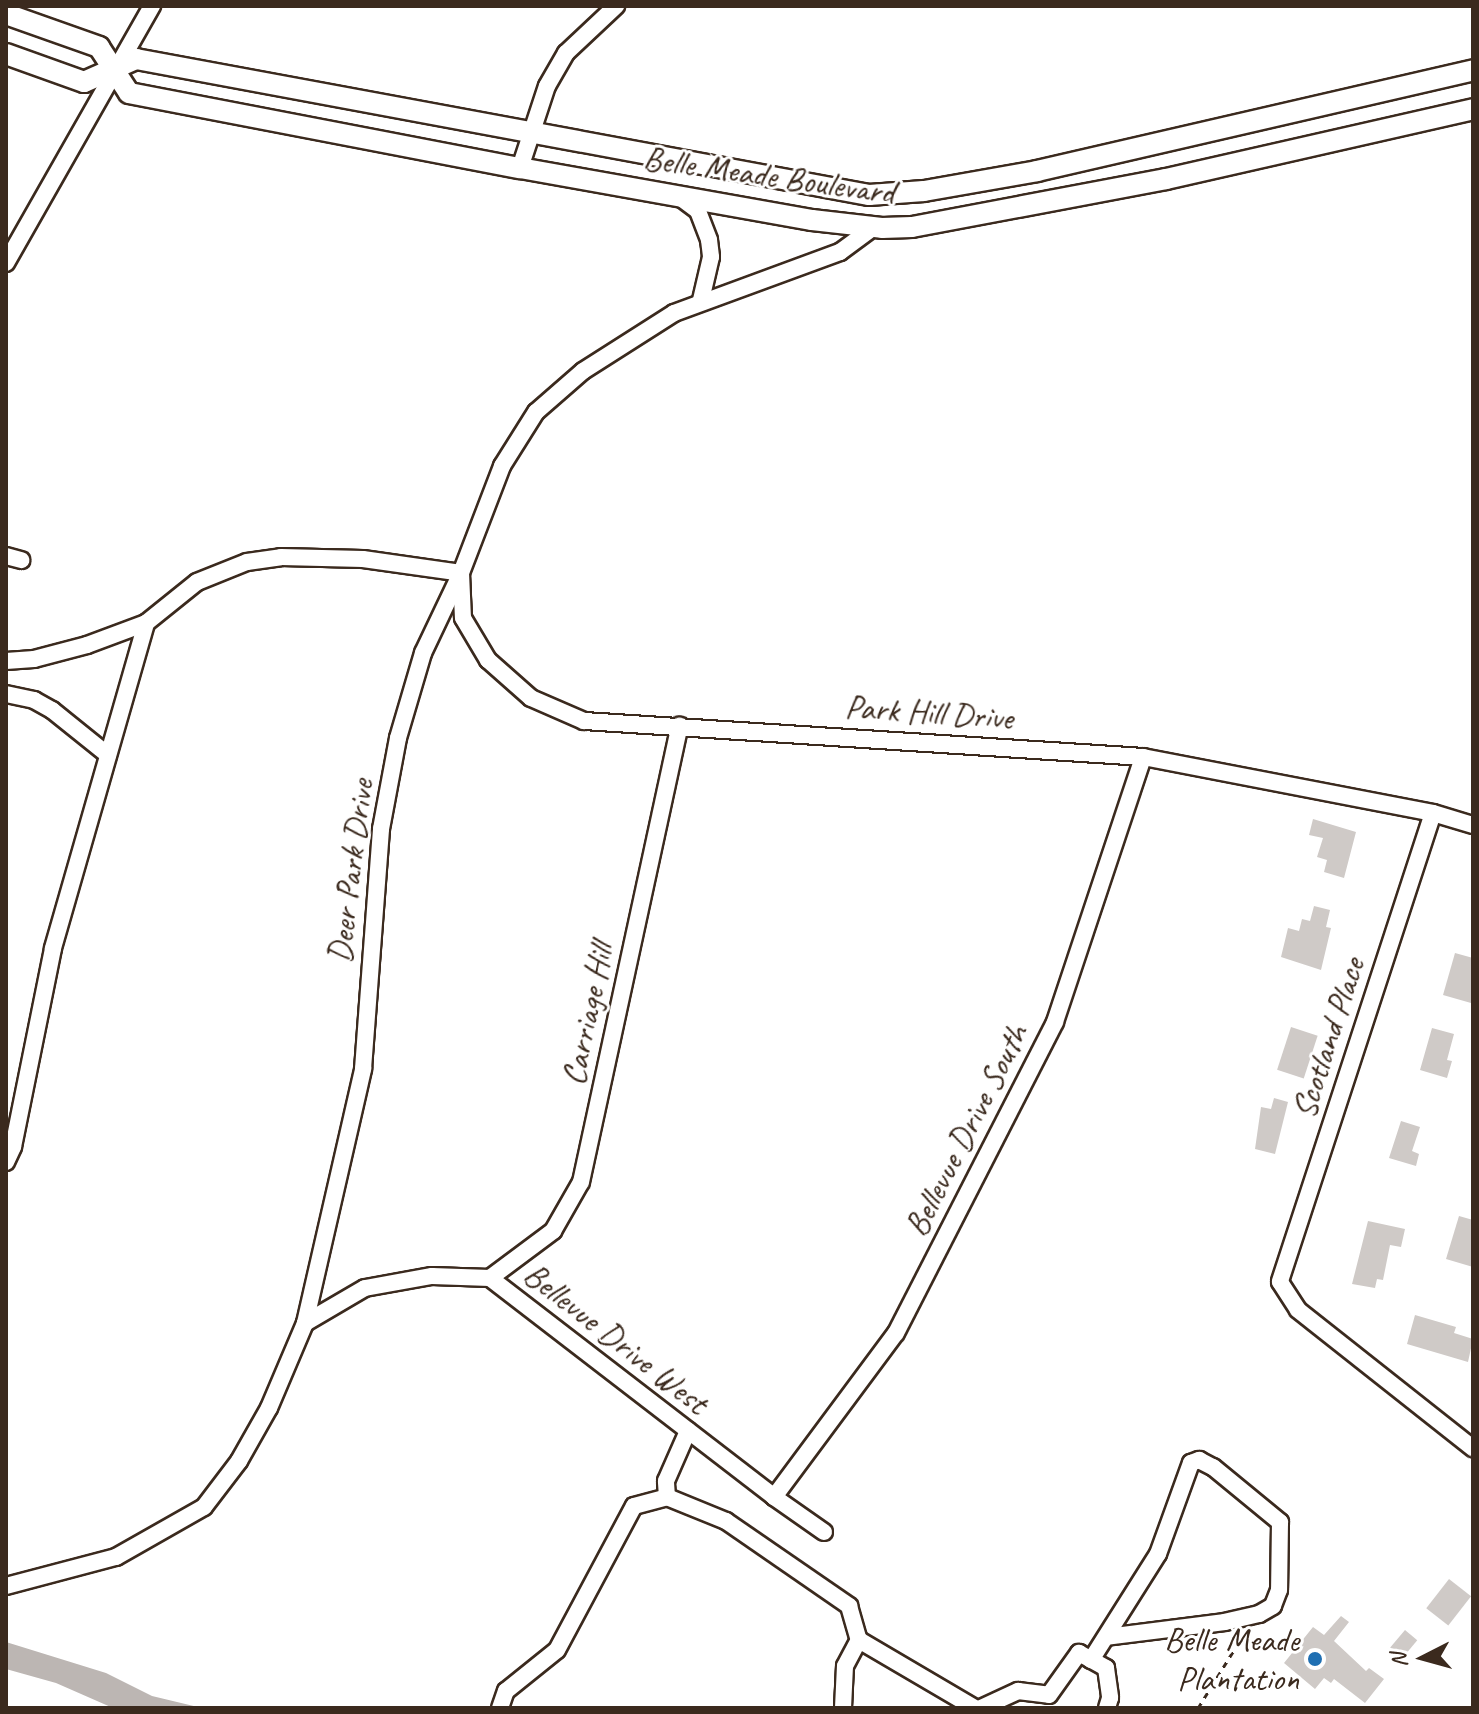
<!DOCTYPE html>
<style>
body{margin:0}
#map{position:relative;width:1479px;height:1714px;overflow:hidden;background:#fff;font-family:Caveat,sans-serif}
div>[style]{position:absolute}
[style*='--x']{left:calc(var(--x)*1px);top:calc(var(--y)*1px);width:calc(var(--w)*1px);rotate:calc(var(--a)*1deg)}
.water>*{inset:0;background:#bcb6b3}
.building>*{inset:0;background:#cfcac7;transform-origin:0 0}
.path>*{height:3px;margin-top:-1.5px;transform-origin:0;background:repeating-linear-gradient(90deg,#3b2a1e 0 6px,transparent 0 12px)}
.roads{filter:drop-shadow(2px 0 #3b2a1e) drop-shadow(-2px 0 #3b2a1e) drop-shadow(0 2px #3b2a1e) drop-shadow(0 -2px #3b2a1e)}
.minor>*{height:16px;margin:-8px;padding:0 8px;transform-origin:8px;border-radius:8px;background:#fff}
.major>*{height:20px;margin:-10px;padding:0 10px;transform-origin:10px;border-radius:10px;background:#fff}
.dots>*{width:22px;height:22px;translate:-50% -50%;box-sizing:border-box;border:4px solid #fff;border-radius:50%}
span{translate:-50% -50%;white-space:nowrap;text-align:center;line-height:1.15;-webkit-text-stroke:6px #fff;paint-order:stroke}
.street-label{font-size:34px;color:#3b2a1e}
.poi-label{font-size:34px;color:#3b2a1e}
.right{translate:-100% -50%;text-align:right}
.frame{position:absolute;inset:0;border:8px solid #3b2a1e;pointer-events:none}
.north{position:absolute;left:1383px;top:1618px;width:80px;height:80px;-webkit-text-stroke:6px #fff;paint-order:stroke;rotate:264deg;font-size:22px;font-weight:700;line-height:32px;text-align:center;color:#3b2a1e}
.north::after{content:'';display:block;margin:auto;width:28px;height:36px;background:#3b2a1e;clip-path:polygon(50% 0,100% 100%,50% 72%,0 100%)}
</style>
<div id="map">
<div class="water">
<i style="clip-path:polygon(6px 1642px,106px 1673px,152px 1696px,202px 1708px,113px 1708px,56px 1683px,6px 1669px)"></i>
</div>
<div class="building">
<i style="clip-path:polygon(1313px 819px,1356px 832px,1344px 878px,1324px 872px,1327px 860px,1317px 857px,1323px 838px,1309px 835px)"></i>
<i style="clip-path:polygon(1314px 906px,1330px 910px,1326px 927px,1331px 928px,1321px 970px,1281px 957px,1288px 928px,1299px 931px,1302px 919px,1310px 921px)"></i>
<i style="clip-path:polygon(1455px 953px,1473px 958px,1471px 1003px,1443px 995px)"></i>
<i style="left:1291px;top:1027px;width:28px;height:45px;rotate:18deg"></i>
<i style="clip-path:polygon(1432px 1028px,1454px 1034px,1447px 1060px,1452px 1061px,1447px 1078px,1420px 1070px)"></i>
<i style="clip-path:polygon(1274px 1098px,1288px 1102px,1275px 1154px,1255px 1149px,1261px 1107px,1271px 1109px)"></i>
<i style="clip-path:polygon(1401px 1121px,1420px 1127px,1412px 1151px,1419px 1154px,1416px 1166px,1389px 1158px)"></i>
<i style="clip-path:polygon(1459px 1216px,1473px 1220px,1473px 1267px,1446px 1259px)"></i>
<i style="clip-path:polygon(1368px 1221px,1405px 1229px,1401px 1247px,1390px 1245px,1383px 1280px,1377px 1279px,1375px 1288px,1352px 1284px)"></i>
<i style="clip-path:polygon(1415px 1315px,1456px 1327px,1454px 1333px,1473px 1339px,1468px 1362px,1407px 1344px)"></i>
<i style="left:1449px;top:1579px;width:28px;height:37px;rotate:38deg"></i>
<i style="clip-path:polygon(1341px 1616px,1349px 1622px,1334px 1641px,1366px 1671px,1369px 1668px,1384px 1679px,1365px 1703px,1334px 1679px,1331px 1683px,1324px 1678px,1315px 1689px,1284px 1663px,1313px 1627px,1324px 1635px)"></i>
<i style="left:1405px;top:1630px;width:16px;height:23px;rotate:40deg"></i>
</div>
<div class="path">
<i style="--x:1198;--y:1708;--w:74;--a:-58.2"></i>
</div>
<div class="roads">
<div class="minor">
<i style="--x:520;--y:168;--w:86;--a:-71.8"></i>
<i style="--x:547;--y:86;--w:38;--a:-60"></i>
<i style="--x:566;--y:53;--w:69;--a:-43.2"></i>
<i style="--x:681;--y:198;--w:21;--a:37"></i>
<i style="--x:698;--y:211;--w:31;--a:69"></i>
<i style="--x:709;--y:240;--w:17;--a:83"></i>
<i style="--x:711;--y:257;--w:44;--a:103.1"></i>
<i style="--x:6;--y:263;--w:296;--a:-60.4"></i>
<i style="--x:6;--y:556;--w:16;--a:15"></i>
<i style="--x:6;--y:661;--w:28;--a:-4"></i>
<i style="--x:34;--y:659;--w:55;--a:-14.8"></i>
<i style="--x:87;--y:645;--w:63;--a:-20.4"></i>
<i style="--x:6;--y:694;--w:29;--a:12"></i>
<i style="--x:34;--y:700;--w:21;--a:29"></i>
<i style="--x:52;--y:710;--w:72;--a:38.8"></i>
<i style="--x:1433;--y:813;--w:493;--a:108.1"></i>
<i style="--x:1280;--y:1282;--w:33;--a:57"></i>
<i style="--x:1298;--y:1310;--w:223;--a:38.3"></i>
<i style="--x:6;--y:1162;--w:17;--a:-65"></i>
<i style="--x:13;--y:1147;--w:203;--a:-78.6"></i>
<i style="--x:53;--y:948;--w:338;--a:-74"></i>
<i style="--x:146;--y:623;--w:65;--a:-38.8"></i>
<i style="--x:197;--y:582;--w:54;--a:-21.8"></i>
<i style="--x:247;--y:562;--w:34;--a:-8"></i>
<i style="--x:281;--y:557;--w:82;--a:1.4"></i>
<i style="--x:363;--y:559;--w:99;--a:8.1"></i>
<i style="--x:461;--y:573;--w:45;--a:87.5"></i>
<i style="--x:463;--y:618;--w:49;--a:59.2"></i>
<i style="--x:488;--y:660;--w:57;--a:41.5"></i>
<i style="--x:531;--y:698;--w:58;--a:23.5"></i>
<i style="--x:584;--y:721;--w:560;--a:3.68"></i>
<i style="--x:1143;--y:757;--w:295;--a:10.9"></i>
<i style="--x:1433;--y:813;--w:42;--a:16.7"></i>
<i style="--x:490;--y:1278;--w:79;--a:-36.7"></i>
<i style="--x:553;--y:1231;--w:56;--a:-60.3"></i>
<i style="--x:581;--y:1182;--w:467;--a:-77.8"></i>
<i style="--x:305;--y:1323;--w:69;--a:-30.3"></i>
<i style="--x:365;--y:1288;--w:68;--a:-10.2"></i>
<i style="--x:432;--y:1276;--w:58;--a:2"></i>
<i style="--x:490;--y:1278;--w:359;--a:37.6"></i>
<i style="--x:774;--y:1497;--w:61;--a:35"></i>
<i style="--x:667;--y:1497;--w:16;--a:-94"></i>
<i style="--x:666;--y:1481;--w:55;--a:-66.3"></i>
<i style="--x:774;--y:1497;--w:204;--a:-53.4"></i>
<i style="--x:896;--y:1333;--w:349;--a:-62.9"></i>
<i style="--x:1055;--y:1022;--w:279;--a:-71.6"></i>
<i style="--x:6;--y:1586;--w:114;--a:-14.8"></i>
<i style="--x:116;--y:1557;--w:101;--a:-29.6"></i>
<i style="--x:204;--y:1507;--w:58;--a:-52.7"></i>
<i style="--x:239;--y:1461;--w:61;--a:-60.5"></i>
<i style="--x:269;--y:1408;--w:92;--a:-67"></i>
<i style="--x:305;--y:1323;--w:261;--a:-77.1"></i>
<i style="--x:363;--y:1069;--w:241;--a:-85.7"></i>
<i style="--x:381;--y:829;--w:93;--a:-79.4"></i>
<i style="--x:398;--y:738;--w:89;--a:-73.6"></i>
<i style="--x:423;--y:653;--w:89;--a:-64.6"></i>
<i style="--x:461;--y:573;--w:115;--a:-69"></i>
<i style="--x:502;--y:466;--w:64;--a:-57.8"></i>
<i style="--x:536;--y:412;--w:62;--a:-41.1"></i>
<i style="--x:583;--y:371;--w:108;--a:-32.5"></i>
<i style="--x:674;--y:313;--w:177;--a:-20.2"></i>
<i style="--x:840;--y:252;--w:42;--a:-36.3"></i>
<i style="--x:1091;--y:1660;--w:125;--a:-57.7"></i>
<i style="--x:1158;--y:1554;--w:97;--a:-70.1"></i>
<i style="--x:1191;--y:1463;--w:9;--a:-21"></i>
<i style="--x:1199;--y:1460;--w:16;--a:27"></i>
<i style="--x:1213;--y:1467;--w:87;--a:39.4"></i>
<i style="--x:1280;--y:1522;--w:68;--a:90.8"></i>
<i style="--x:1279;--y:1590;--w:17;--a:111"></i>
<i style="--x:1273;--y:1606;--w:16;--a:150"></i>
<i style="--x:1259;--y:1614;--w:35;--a:167"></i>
<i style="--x:1225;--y:1622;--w:119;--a:172.8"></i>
<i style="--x:500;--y:1708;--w:18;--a:-71"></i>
<i style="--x:506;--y:1691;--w:65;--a:-38.8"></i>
<i style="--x:557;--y:1650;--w:163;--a:-61.9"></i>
<i style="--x:634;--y:1506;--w:34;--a:-15"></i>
<i style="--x:667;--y:1497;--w:64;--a:22.1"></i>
<i style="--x:726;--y:1521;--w:150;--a:34.6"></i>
<i style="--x:849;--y:1606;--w:35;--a:74"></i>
<i style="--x:859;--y:1640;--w:134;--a:30.4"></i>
<i style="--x:843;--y:1708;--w:42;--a:-87.3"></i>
<i style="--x:845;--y:1666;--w:30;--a:-62"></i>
<i style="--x:981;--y:1708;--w:41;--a:-24.7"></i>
<i style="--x:1018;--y:1691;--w:31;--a:7"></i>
<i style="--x:1049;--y:1695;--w:52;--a:-54.5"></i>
<i style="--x:1079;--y:1653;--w:31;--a:29"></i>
<i style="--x:1106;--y:1668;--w:30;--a:82"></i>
<i style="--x:1110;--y:1698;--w:10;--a:107"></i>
</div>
<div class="major">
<i style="--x:6;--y:14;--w:99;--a:19.5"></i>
<i style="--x:99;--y:47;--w:55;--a:56.9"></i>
<i style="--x:129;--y:93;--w:398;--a:10.9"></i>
<i style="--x:520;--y:168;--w:297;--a:10.1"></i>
<i style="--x:812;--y:220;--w:70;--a:6.5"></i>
<i style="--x:882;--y:228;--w:30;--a:-2"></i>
<i style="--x:912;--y:227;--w:258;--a:-10.7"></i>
<i style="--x:1166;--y:179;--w:315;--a:-12.8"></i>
<i style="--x:6;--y:54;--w:83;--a:19.7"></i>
<i style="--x:84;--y:82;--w:57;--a:-23.9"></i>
<i style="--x:136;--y:59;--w:746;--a:10.51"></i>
<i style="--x:869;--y:195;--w:55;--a:-4.2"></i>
<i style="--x:924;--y:191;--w:115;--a:-10"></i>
<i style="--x:1037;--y:171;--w:448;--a:-13"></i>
</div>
</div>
<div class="dots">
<i style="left:1315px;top:1659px;background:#1f6fb2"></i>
</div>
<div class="street-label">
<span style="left:769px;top:175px;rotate:8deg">Belle Meade Boulevard</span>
<span style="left:929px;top:712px;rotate:4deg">Park Hill Drive</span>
<span style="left:350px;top:871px;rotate:-83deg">Deer Park Drive</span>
<span style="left:587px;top:1014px;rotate:-78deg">Carriage Hill</span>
<span style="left:1328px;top:1038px;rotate:-72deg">Scotland Place</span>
<span style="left:966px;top:1130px;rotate:-63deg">Bellevue Drive South</span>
<span style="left:616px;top:1338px;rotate:38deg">Bellevue Drive West</span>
</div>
<div class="poi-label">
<span class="right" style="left:1299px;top:1659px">Belle Meade<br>Plantation</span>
</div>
<div class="frame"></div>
<div class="north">N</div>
</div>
